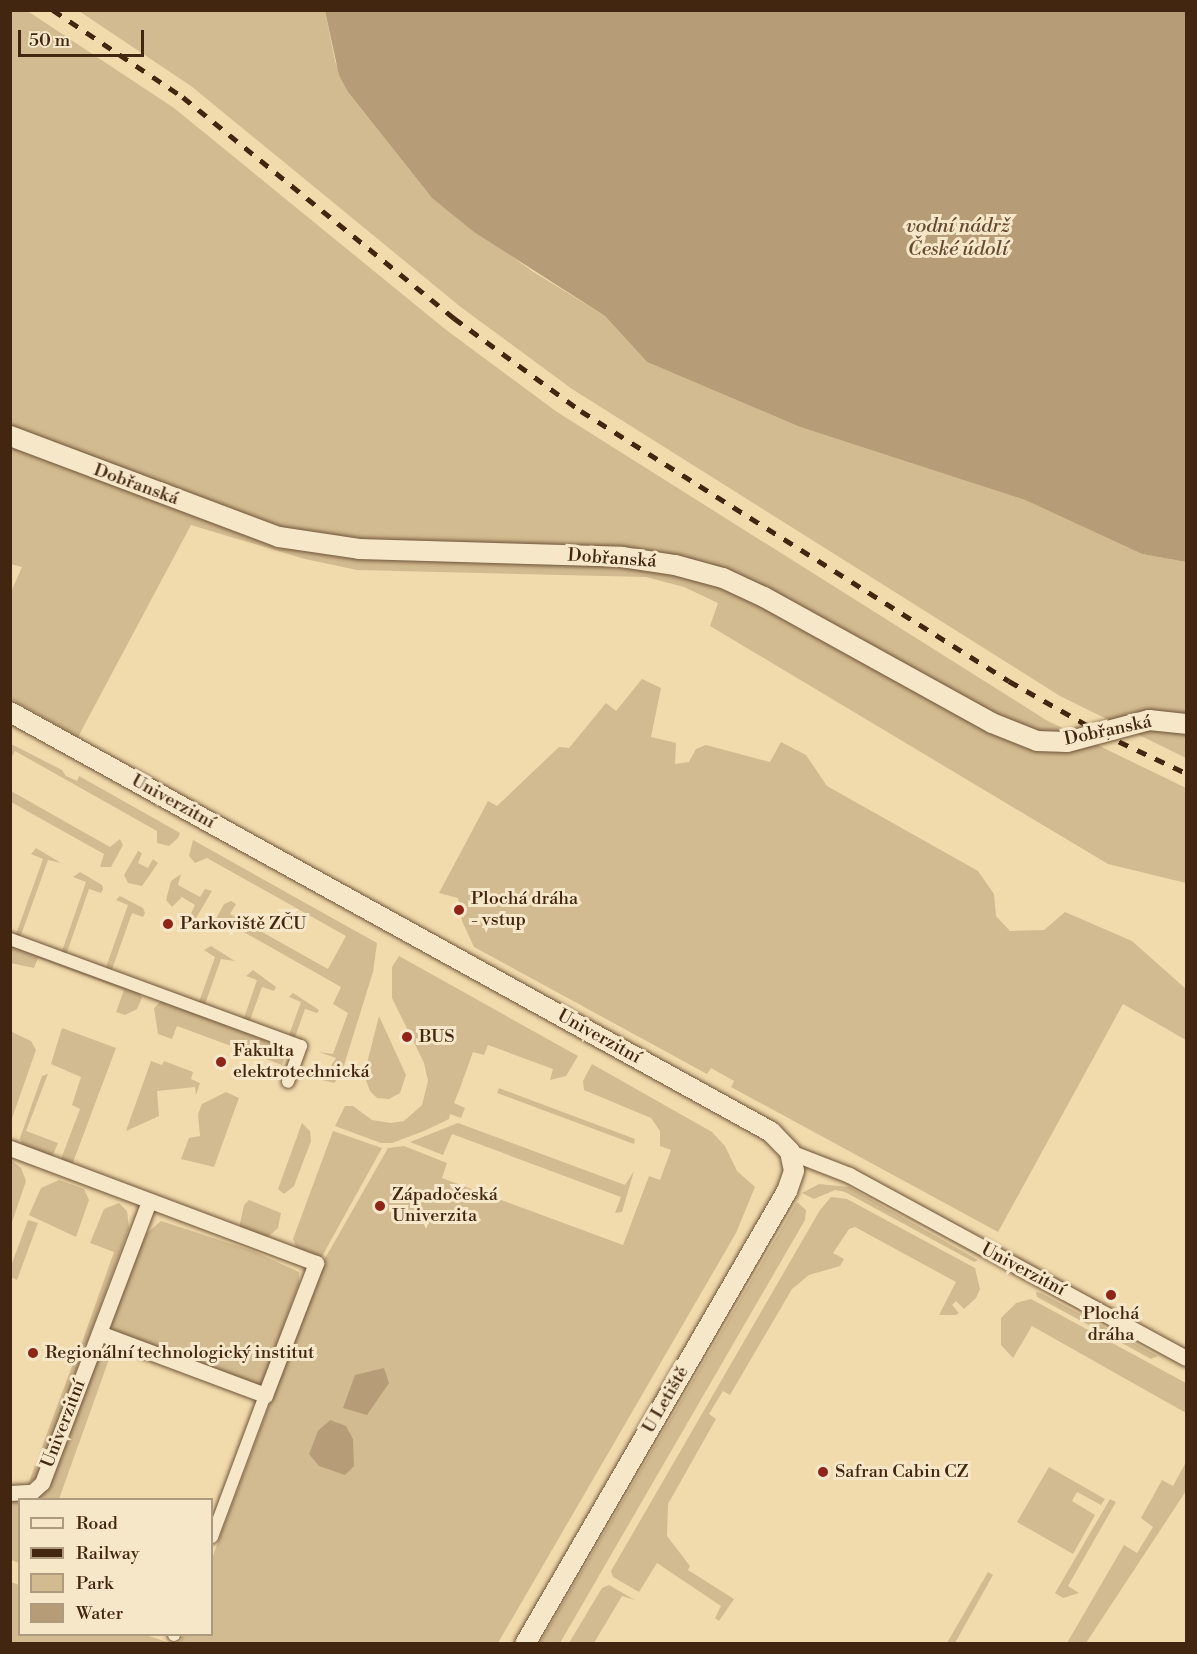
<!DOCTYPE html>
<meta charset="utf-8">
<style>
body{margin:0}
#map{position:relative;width:1197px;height:1654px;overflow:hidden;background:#f1daac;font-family:"Libre Bodoni",serif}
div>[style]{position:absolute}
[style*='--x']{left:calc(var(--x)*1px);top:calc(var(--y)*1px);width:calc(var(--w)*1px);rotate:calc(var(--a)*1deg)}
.green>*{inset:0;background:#d3bb91}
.water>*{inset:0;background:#b69d77}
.roads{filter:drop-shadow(0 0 2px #6e5337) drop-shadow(0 0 2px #6e5337)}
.pedestrian>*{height:12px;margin:-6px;padding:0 6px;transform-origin:6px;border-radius:6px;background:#f6e7c9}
.minor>*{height:15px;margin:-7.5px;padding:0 7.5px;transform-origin:7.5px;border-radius:7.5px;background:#f6e7c9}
.tertiary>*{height:20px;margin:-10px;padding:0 10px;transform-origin:10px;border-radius:10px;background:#f6e7c9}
.rail>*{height:4.5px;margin-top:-2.25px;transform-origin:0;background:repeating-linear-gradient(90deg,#432610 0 10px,transparent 0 20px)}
.dots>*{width:16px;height:16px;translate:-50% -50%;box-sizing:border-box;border:3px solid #f6e7c9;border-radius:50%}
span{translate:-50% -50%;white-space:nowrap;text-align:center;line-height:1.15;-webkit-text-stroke:6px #f6e7c9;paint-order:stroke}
.street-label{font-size:18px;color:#432610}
.poi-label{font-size:18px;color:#432610}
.left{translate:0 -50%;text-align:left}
.water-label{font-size:20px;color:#664a2f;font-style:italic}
.frame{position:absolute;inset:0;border:12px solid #432610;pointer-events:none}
.legend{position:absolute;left:18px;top:1498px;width:195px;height:138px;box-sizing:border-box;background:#f6e7c9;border:2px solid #ae9a7f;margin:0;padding:8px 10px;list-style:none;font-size:18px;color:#432610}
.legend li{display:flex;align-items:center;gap:12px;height:30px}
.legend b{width:30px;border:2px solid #ae9a7f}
.scale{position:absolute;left:18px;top:30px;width:126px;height:27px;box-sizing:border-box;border:3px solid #432610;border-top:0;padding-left:8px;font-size:18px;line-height:21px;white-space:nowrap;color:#432610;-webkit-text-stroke:4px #f6e7c9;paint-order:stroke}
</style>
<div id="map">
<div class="green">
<i style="clip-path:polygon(26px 10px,174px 108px,445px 329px,557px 412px,1046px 720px,1186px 788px,1186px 883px,1108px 864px,710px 626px,718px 603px,684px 587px,646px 577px,357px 570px,305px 559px,191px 525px,78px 737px,11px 699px,11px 592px,22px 567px,10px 564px,10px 11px)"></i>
<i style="clip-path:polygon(79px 11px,325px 11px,335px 61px,348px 92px,432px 198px,532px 271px,605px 316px,647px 362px,800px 427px,1025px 500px,1142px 554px,1186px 562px,1186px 758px,1060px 696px,572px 389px,462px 308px,191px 86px)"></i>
<i style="clip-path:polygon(642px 679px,661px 688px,651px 737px,676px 743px,675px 764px,689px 762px,696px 749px,706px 745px,770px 762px,781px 742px,806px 755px,827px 786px,978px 871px,994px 894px,996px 916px,1010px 931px,1044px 930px,1065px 912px,1132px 941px,1186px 989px,1186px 1040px,1123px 1004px,998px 1232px,731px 1087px,734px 1081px,711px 1068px,707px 1074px,474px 947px,462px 921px,458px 898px,439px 893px,488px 801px,497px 806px,559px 747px,569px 748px,606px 703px,616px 711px)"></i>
<i style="clip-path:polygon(11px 744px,62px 770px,66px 776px,77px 781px,79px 776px,180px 833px,178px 838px,169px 846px,157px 843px,157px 831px,15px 751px,11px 758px)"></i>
<i style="clip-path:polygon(11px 791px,110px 847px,120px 839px,123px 845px,111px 867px,100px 867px,104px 854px,11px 802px)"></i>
<i style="clip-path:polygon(193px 840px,377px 943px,373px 972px,341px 1075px,334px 1083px,322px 1080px,336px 1058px,319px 1052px,333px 1054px,348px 1013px,333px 1004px,341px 987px,226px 922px,219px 931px,211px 928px,224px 904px,231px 901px,236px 904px,230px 914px,328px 969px,346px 936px,207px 858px,195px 863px,189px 856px)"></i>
<i style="clip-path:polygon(36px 848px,61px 863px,48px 860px,20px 938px,15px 937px,43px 859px,31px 854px)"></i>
<i style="clip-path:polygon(138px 851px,142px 853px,138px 863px,148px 868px,153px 859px,158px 863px,142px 886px,128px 883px,124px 875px)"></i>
<i style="clip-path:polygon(80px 872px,102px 885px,103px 889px,101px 893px,89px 889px,66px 955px,61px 954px,86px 882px,73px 877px)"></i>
<i style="clip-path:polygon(181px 874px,178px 885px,200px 897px,205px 889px,212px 891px,195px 920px,190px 916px,195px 905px,182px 897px,172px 907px,166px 900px,171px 881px)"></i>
<i style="clip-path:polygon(120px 896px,143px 908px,145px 913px,143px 917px,132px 913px,111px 972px,105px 970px,128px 905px,116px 900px)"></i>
<i style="clip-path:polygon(10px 943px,139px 991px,142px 998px,137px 1009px,125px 1015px,116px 1012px,124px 990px,38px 958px,34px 968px,11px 963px)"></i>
<i style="clip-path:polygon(211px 946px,235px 961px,221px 959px,204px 1007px,198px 1005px,215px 957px,204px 950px)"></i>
<i style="clip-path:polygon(399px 956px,578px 1056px,566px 1076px,550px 1080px,553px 1069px,488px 1045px,484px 1055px,473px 1052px,460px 1088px,454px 1103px,465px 1108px,461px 1118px,450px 1114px,449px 1119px,424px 1131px,392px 1143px,381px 1143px,335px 1126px,345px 1106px,353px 1106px,372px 1120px,391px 1123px,404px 1121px,422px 1105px,428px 1081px,424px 1063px,392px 998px,392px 967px)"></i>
<i style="clip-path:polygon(253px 970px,276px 987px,274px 991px,262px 987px,249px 1023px,243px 1021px,257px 980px,246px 976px)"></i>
<i style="clip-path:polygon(293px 993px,319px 1010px,317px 1013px,305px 1009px,294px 1040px,288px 1038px,301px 1002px,289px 997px)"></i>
<i style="clip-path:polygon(163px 999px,296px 1049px,293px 1057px,286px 1055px,282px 1065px,177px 1026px,172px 1039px,158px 1034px,154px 1008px)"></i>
<i style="clip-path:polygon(379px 1016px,406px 1075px,400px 1093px,389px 1099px,377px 1098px,370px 1091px,364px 1075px)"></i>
<i style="clip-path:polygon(62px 1028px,116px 1048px,72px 1165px,61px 1159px,80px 1109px,72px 1105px,81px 1077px,51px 1064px)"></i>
<i style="clip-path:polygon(12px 1032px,31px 1041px,36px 1050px,11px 1121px)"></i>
<i style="clip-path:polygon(151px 1061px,162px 1065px,164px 1061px,193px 1072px,191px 1079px,200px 1083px,196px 1095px,195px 1087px,157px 1091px,159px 1116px,126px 1131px)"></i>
<i style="clip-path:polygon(592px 1064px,712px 1132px,725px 1146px,737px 1171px,755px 1187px,736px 1233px,498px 1643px,179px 1644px,183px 1635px,212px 1634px,212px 1558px,323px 1262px,388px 1148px,404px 1146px,447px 1163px,442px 1178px,623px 1245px,649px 1176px,660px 1180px,671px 1150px,660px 1146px,660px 1131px,651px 1118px,584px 1090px,583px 1081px)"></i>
<i style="clip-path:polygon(48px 1074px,26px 1131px,58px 1143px,52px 1157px,23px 1147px,20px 1138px,42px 1076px)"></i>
<i style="clip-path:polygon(499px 1088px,635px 1139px,634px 1144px,497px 1093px)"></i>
<i style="clip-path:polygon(226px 1092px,239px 1098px,214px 1167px,181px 1159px,189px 1138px,200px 1136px,198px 1114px,202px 1104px)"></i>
<i style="clip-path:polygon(302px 1123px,310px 1131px,311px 1141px,294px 1186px,284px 1194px,278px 1189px)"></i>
<i style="clip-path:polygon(458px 1123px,625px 1185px,634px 1171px,622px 1212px,615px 1213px,621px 1197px,452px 1134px,443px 1155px,410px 1142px)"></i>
<i style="clip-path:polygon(333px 1131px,382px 1148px,320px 1260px,297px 1249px,293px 1239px)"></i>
<i style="clip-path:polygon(11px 1160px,21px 1168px,26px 1181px,11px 1225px)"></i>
<i style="clip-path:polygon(59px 1180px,84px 1189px,89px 1200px,76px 1237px,29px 1215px,41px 1188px)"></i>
<i style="clip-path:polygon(819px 1184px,849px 1187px,978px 1260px,974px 1262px,845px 1192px,835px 1190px,814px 1199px,802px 1193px)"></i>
<i style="clip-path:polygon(831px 1197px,847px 1199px,975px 1268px,980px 1289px,976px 1298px,964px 1309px,956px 1301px,952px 1305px,959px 1313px,956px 1315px,939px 1315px,956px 1282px,855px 1227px,849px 1229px,833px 1253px,844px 1259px,840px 1266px,809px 1275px,792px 1289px,730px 1395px,723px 1391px,709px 1414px,716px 1419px,668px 1504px,667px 1536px,690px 1566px,688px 1570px,734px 1599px,719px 1621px,715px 1618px,721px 1606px,657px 1563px,639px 1592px,613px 1577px,611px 1571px,820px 1210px)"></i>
<i style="clip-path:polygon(249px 1200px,281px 1213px,278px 1228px,269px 1236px,262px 1238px,239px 1228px,244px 1205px)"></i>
<i style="clip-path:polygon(797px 1202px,806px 1210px,805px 1220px,560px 1643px,540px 1643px)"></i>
<i style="clip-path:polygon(119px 1203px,127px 1211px,129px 1228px,86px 1344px,80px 1348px,114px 1252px,90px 1243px,104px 1209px)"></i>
<i style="clip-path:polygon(28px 1220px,38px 1223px,17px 1280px,11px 1277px,11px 1266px)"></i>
<i style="clip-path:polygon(161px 1221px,253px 1251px,299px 1272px,299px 1283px,260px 1390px,113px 1331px,112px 1323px,146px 1234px)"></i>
<i style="clip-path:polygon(1036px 1292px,1041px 1293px,1158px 1356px,1151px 1359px,1037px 1297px)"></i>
<i style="clip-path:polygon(1031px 1299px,1186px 1383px,1186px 1413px,1032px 1326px,1013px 1358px,1001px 1345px,1001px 1318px,1016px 1303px)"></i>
<i style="clip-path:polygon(102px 1347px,112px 1351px,59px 1499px,34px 1499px,50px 1486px)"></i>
<i style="clip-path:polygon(75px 1358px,79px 1363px,37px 1478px,29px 1482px)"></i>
<i style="clip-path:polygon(1186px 1462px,1186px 1491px,1086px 1643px,1067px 1643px,1124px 1545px,1137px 1553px,1153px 1527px,1141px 1518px,1162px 1480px,1173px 1486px)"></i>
<i style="clip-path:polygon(1049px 1467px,1105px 1499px,1101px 1505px,1077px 1492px,1072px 1501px,1095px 1515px,1073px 1554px,1017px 1522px)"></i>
<i style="clip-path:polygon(1110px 1499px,1116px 1502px,1068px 1586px,1079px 1593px,1063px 1598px,1055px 1593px)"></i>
<i style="clip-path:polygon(10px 1500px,19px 1501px,19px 1563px,11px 1560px)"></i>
<i style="clip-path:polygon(988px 1572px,993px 1575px,955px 1643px,947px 1643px)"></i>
<i style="clip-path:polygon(11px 1582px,19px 1585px,20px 1634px,146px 1635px,170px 1643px,11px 1643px)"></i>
<i style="clip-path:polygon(609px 1585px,635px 1600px,622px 1596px,594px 1643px,569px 1643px,602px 1588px)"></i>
</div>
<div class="water">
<i style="clip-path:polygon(325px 11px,1186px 11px,1186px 562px,1142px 554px,1025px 500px,800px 427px,647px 362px,605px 316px,474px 232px,432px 198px,348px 92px,339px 75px)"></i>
<i style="clip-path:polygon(384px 1368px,389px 1383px,367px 1415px,343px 1408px,355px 1375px)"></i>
<i style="clip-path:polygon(330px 1420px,346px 1426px,353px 1439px,354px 1466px,345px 1475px,319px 1466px,309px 1454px,318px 1431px)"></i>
</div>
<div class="roads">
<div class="pedestrian">
<i style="--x:10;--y:939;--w:310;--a:20.2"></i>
<i style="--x:301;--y:1046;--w:38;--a:110"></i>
<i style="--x:212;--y:1537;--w:152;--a:-69.5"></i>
<i style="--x:174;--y:1635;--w:1;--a:-90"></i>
</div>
<div class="minor">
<i style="--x:10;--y:1148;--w:327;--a:20.6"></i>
<i style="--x:316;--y:1263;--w:142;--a:111.1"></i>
<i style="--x:265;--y:1395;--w:177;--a:-159.5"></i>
<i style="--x:790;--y:1152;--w:63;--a:21.3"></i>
<i style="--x:849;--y:1175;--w:383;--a:28.5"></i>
<i style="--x:10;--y:1493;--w:22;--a:-3"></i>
<i style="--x:32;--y:1492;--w:13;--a:-42"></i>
<i style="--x:42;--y:1483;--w:302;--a:-69.2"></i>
</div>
<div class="tertiary">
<i style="--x:10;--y:436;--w:287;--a:20.6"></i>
<i style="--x:279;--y:537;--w:81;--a:8.5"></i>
<i style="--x:359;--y:549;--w:263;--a:1.7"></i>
<i style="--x:622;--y:557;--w:54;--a:8.6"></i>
<i style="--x:675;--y:565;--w:50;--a:15.2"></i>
<i style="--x:723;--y:578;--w:45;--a:24.9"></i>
<i style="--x:764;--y:597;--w:260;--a:28.9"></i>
<i style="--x:992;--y:723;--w:48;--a:21.8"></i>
<i style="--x:1037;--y:741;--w:30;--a:2"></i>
<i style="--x:1067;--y:742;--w:85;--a:-15"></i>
<i style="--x:1149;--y:720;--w:37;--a:6"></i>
<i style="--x:10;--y:712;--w:869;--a:28.89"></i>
<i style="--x:771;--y:1132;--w:28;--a:46"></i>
<i style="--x:790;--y:1152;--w:19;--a:78"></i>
<i style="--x:794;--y:1171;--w:21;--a:109"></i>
<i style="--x:787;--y:1191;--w:523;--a:120.04"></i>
</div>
</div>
<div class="rail">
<i style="--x:53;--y:10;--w:156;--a:33.8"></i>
<i style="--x:183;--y:97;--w:350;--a:39.2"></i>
<i style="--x:454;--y:318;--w:157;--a:36.2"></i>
<i style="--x:581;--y:411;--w:506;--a:32.25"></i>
<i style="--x:1009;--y:681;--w:106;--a:29.5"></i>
<i style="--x:1101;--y:733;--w:94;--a:25.2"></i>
</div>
<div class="dots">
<i style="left:459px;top:910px;background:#8f2418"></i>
<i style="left:168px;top:924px;background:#8f2418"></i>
<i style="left:407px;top:1037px;background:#8f2418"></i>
<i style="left:221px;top:1062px;background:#8f2418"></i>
<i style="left:380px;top:1206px;background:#8f2418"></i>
<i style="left:1111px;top:1295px;background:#8f2418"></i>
<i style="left:33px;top:1353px;background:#8f2418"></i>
<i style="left:823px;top:1472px;background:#8f2418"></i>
</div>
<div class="street-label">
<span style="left:136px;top:485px;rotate:20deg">Dobřanská</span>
<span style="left:612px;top:559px;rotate:4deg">Dobřanská</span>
<span style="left:1108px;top:731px;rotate:-12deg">Dobřanská</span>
<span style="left:173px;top:802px;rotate:29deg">Univerzitní</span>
<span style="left:599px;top:1037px;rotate:29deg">Univerzitní</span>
<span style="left:1023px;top:1270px;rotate:28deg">Univerzitní</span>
<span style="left:666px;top:1400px;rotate:-60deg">U Letiště</span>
<span style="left:64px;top:1424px;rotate:-69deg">Univerzitní</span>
</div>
<div class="poi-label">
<span class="left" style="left:471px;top:910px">Plochá dráha<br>- vstup</span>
<span class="left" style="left:180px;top:924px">Parkoviště ZČU</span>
<span class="left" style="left:419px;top:1037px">BUS</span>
<span class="left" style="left:233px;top:1062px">Fakulta<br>elektrotechnická</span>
<span class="left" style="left:392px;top:1206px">Západočeská<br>Univerzita</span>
<span style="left:1111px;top:1325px">Plochá<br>dráha</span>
<span class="left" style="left:45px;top:1353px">Regionální technologický institut</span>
<span class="left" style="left:835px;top:1472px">Safran Cabin CZ</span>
</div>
<div class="water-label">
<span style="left:958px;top:238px">vodní nádrž<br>České údolí</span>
</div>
<div class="frame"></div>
<ul class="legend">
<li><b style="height:8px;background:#f6e7c9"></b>Road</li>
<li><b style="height:8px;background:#432610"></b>Railway</li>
<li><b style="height:16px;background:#d3bb91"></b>Park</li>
<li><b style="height:16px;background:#b69d77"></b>Water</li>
</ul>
<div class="scale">50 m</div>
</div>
